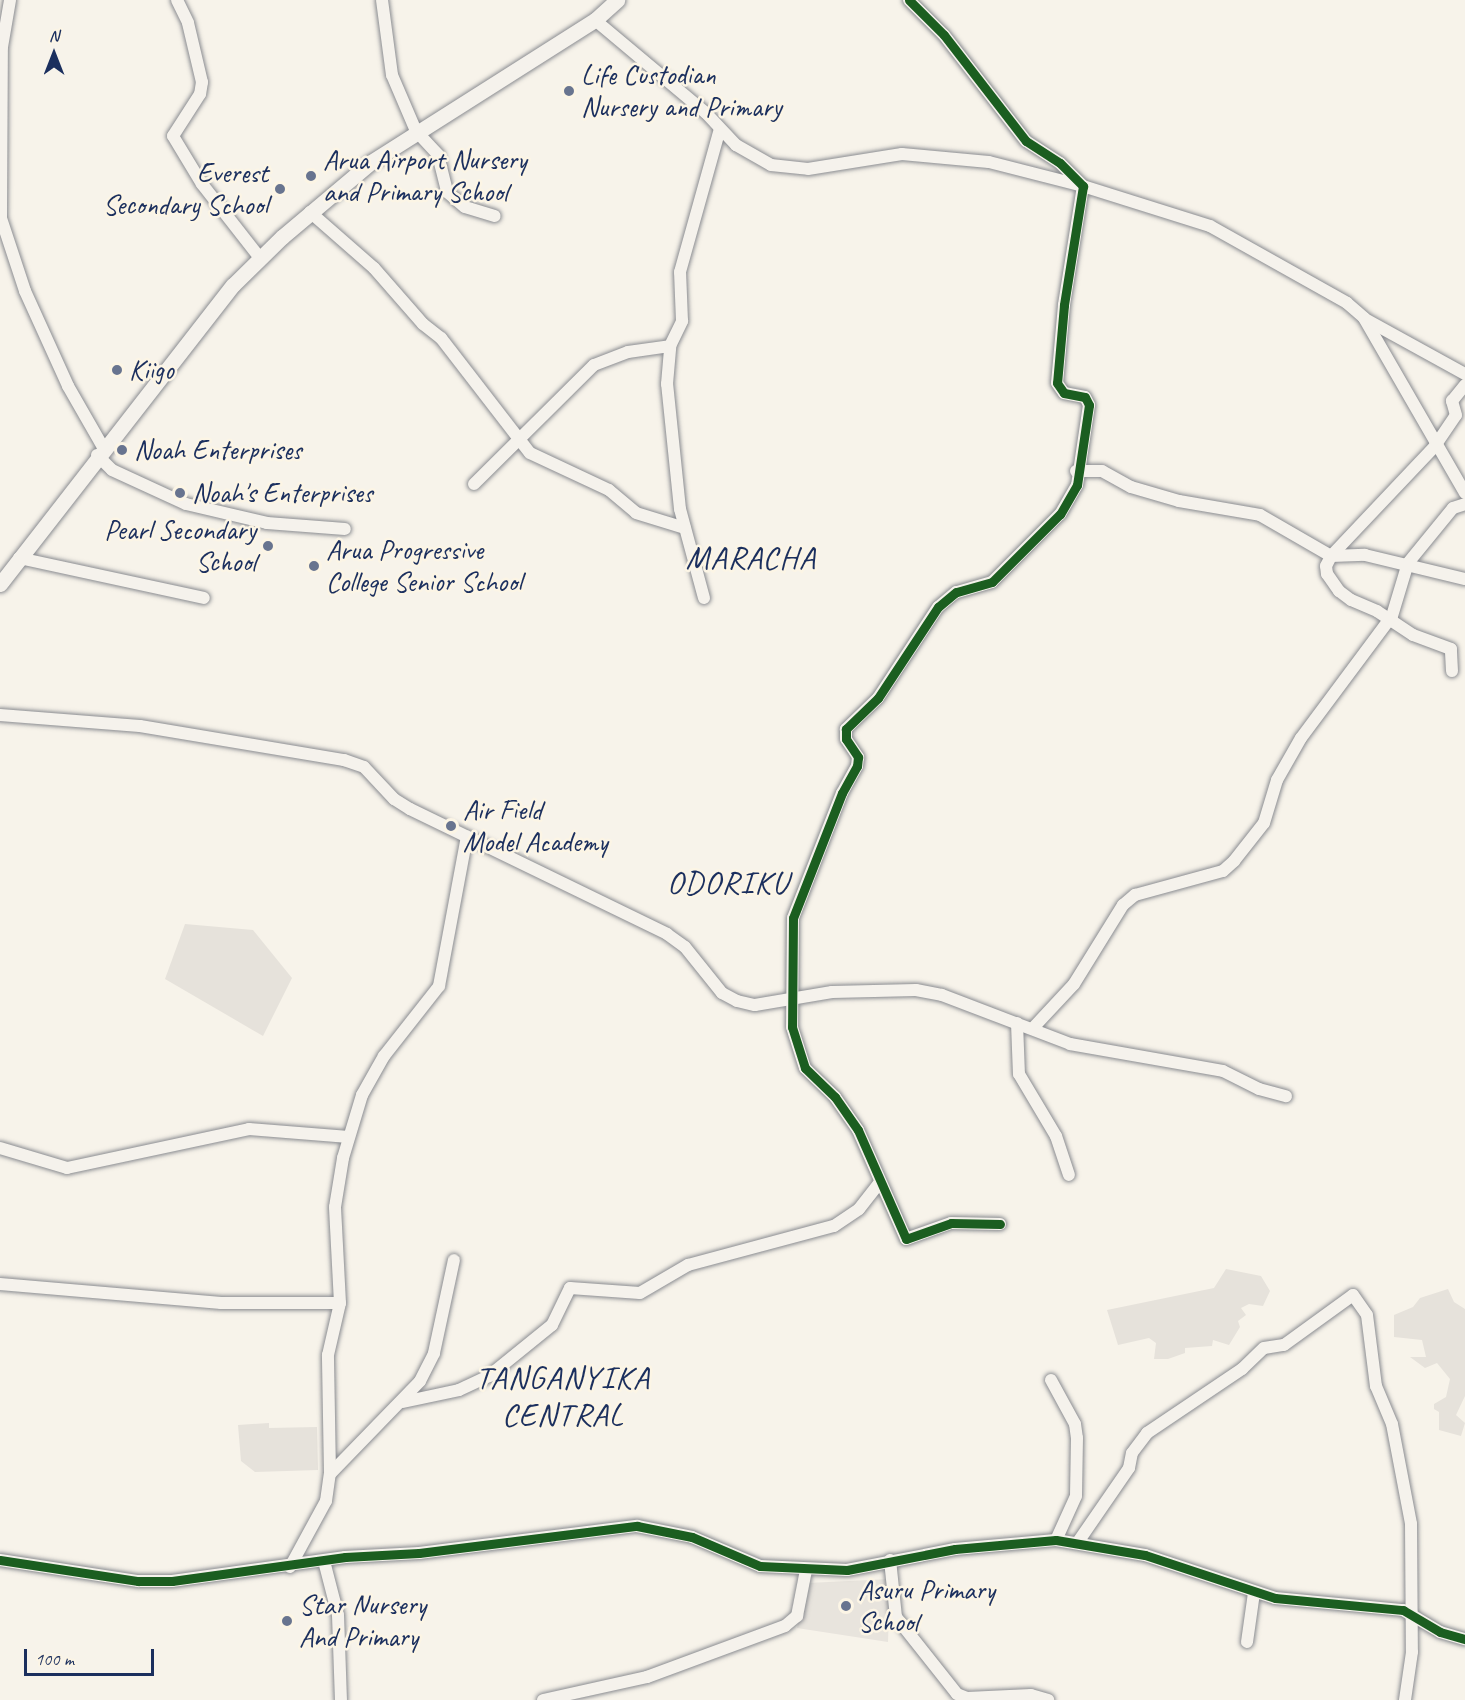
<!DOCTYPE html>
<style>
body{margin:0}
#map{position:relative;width:1465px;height:1700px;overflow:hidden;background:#f7f3ea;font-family:Caveat,sans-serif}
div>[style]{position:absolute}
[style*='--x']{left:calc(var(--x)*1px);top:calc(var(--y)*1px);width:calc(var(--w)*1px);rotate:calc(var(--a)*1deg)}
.built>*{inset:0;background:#e8e4dd}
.green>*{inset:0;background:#e6e2db}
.roads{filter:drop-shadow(0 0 2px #8a8c91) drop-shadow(0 0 2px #8a8c91)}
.minor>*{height:12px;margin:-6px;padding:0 6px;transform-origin:6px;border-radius:6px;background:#f5f2ec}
.major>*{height:15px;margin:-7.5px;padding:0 7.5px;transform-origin:7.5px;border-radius:7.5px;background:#f5f2ec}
.cycleway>*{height:9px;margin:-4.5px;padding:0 4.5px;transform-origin:4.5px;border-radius:4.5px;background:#1b5e20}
.dots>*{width:16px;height:16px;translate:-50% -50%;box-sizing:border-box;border:3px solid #fcf5e5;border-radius:50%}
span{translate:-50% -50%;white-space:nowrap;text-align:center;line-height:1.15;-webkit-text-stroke:5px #fcf5e5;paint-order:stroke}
.poi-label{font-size:28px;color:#1b2f5e}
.left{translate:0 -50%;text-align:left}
.right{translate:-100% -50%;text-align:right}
.quarter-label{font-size:32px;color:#1b2f5e;letter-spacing:1.5px}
.north{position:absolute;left:24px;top:24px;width:60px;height:60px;-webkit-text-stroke:4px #fcf5e5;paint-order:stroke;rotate:0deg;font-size:16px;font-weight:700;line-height:24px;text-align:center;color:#1b2f5e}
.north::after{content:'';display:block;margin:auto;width:21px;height:27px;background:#1b2f5e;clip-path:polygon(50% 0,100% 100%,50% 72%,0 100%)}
.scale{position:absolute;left:24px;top:1649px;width:130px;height:27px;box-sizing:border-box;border:3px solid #1b2f5e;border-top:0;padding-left:8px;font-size:18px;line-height:21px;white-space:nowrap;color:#1b2f5e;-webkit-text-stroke:4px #fcf5e5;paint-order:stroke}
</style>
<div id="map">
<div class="built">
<i style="clip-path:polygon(890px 1579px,888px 1642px,797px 1628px,807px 1583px)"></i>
</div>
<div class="green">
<i style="clip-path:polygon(185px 924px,253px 930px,292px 978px,263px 1036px,165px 979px)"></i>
<i style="clip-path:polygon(1226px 1269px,1261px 1276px,1270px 1291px,1263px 1306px,1249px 1304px,1241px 1308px,1246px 1315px,1238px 1321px,1240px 1327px,1229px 1345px,1213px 1340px,1212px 1346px,1185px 1348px,1185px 1353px,1168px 1359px,1154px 1359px,1156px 1343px,1149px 1338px,1118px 1345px,1107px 1310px,1214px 1288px)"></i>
<i style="clip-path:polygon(1448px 1289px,1454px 1302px,1465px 1309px,1465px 1396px,1456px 1415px,1465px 1423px,1461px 1436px,1439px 1430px,1439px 1412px,1434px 1409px,1434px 1404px,1446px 1397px,1450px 1379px,1437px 1363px,1425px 1368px,1410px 1357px,1426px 1357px,1422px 1340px,1394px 1337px,1394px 1315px,1413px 1307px,1420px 1298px)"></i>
<i style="clip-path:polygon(269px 1423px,269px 1428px,317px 1427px,318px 1470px,255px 1472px,241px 1461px,238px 1425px)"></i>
</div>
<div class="roads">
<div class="minor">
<i style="--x:177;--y:0;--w:25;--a:64"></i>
<i style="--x:188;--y:23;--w:61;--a:76.7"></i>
<i style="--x:202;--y:82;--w:12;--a:99"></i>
<i style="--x:200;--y:94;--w:50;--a:122.7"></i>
<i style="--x:173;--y:136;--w:56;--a:58.9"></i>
<i style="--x:202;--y:184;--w:94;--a:51.9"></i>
<i style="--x:382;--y:0;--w:76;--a:82.4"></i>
<i style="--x:392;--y:75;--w:61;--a:66.8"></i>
<i style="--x:416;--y:131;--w:33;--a:47"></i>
<i style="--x:438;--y:155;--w:38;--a:76"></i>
<i style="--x:447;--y:192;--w:23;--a:40"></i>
<i style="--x:465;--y:207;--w:31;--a:17"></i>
<i style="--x:909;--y:0;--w:49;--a:45"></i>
<i style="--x:944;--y:35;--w:134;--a:52.3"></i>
<i style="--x:1026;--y:141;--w:40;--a:32.9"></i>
<i style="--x:1060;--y:163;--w:33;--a:45"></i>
<i style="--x:1083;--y:186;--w:121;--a:99.1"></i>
<i style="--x:1064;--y:305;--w:78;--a:95.1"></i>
<i style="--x:1057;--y:383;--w:12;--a:55"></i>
<i style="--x:1064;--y:393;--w:21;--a:11"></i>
<i style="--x:1085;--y:397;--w:9;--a:63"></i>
<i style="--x:1089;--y:405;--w:81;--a:98.5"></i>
<i style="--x:1077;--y:485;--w:34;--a:120"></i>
<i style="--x:1060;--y:514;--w:96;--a:135"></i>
<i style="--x:992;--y:582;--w:37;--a:164"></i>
<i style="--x:956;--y:592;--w:23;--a:140"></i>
<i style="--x:938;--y:607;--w:109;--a:123.4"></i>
<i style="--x:878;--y:698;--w:45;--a:135.9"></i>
<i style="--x:846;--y:729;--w:10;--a:90"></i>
<i style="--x:846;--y:739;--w:22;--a:56"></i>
<i style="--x:858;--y:757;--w:9;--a:96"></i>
<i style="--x:857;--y:766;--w:31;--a:119"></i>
<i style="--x:842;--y:793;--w:134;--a:111.4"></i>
<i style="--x:793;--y:918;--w:109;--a:90.5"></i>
<i style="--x:792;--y:1027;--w:43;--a:72.4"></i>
<i style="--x:805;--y:1068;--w:42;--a:44"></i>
<i style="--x:835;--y:1097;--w:40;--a:55.1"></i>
<i style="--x:858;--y:1130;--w:119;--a:66.2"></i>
<i style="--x:906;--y:1239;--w:48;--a:-19.6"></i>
<i style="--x:951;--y:1223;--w:49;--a:1.2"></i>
<i style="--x:595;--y:20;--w:145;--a:40"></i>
<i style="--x:706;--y:113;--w:44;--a:46.8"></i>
<i style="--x:736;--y:145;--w:40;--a:29.7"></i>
<i style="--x:771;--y:165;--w:37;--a:6"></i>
<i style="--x:808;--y:169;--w:95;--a:-9.1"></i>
<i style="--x:902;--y:154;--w:87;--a:5.3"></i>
<i style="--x:989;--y:162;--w:97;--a:14.3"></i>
<i style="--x:1083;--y:186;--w:133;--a:17.5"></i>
<i style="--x:1210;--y:226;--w:157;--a:29.3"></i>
<i style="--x:1347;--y:303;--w:23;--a:41"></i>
<i style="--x:1364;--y:318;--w:202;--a:60"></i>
<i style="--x:310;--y:212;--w:85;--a:41.2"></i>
<i style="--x:374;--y:268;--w:74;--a:48.8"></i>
<i style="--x:423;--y:324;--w:23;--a:38"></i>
<i style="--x:441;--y:338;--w:145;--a:52.3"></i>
<i style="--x:530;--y:453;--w:87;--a:25.1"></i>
<i style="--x:609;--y:490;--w:35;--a:40"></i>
<i style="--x:636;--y:513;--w:51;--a:17"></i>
<i style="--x:0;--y:215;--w:80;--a:71.8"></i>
<i style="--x:25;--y:291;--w:104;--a:65.6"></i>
<i style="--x:68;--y:386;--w:70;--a:60.2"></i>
<i style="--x:1;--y:218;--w:171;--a:-89.7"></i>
<i style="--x:2;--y:47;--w:48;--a:-80.3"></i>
<i style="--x:1365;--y:319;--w:114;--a:28.8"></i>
<i style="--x:97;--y:455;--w:21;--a:45"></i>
<i style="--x:112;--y:470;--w:81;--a:24.7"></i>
<i style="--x:186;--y:504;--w:83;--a:13.2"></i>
<i style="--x:267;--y:523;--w:78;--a:4.4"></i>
<i style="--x:1076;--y:471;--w:26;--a:0"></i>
<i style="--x:1102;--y:471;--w:33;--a:29"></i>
<i style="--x:1131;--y:487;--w:50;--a:16.3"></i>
<i style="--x:1179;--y:501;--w:82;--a:9.8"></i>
<i style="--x:1260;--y:515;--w:82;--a:30"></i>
<i style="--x:1331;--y:556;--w:151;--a:-46.6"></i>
<i style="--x:1435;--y:446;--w:37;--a:-56"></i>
<i style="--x:1456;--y:415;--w:15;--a:-106"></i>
<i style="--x:1452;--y:401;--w:21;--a:-51"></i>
<i style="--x:474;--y:484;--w:169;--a:-44.8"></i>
<i style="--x:594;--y:365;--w:36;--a:-21"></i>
<i style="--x:628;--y:352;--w:42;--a:-8.1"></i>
<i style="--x:19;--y:558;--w:189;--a:12.2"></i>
<i style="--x:704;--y:598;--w:92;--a:-105.1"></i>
<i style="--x:680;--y:509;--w:126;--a:-95.9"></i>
<i style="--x:667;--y:384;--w:38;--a:-85"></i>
<i style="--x:670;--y:346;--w:28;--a:-64"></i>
<i style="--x:682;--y:321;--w:49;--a:-92.3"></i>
<i style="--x:680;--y:272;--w:148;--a:-74.4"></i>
<i style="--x:1452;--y:671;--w:22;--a:-93"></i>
<i style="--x:1451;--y:649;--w:40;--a:-159.8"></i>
<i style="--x:1413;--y:635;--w:43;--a:-146.3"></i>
<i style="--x:1377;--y:611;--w:28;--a:-157"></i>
<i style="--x:1351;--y:600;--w:15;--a:-143"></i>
<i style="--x:1339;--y:591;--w:21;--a:-125"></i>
<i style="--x:1327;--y:574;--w:8;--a:-97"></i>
<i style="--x:1326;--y:566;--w:11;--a:-63"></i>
<i style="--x:1331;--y:556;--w:34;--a:-2"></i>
<i style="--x:1365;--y:555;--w:103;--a:13.5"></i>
<i style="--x:0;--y:715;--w:140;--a:4.5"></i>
<i style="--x:140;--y:726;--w:207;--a:9.5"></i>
<i style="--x:344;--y:760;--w:21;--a:19"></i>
<i style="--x:364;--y:767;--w:44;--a:46.8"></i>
<i style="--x:394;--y:799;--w:19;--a:32"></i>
<i style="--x:410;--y:809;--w:286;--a:25.9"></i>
<i style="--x:667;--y:934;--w:22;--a:36"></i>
<i style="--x:685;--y:947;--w:59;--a:51.2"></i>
<i style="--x:722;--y:993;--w:17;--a:28"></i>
<i style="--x:737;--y:1001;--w:18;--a:13"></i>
<i style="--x:755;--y:1005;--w:78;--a:-9.6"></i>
<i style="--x:832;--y:992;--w:84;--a:-1.4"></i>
<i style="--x:916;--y:990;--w:26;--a:11"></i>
<i style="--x:942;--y:995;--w:137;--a:20.9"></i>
<i style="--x:1070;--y:1044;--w:155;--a:10"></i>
<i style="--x:1223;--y:1071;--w:40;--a:26.6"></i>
<i style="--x:1259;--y:1089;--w:28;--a:15"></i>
<i style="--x:1017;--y:1023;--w:51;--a:87.8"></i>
<i style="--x:1019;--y:1074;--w:72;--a:59.2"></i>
<i style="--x:1056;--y:1136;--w:41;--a:71.6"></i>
<i style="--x:1033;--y:1028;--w:60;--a:-47"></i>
<i style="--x:1074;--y:984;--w:93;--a:-58.2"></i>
<i style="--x:1123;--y:905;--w:16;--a:-40"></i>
<i style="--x:1135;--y:895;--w:91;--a:-15.3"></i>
<i style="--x:1223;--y:871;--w:15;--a:-42"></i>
<i style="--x:1234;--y:861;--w:48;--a:-51.7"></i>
<i style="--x:1264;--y:823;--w:45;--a:-73.2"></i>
<i style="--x:1277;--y:780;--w:48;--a:-60.3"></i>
<i style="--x:1301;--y:738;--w:152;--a:-53.3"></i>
<i style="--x:1392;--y:616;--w:55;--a:-73.2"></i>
<i style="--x:1408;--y:563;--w:71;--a:-50.7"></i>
<i style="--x:1453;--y:508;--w:13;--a:-18"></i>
<i style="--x:0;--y:1148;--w:70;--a:16.6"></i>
<i style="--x:67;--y:1168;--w:186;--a:-12.1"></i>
<i style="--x:249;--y:1129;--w:100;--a:4.6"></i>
<i style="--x:0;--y:1284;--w:222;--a:4.9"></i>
<i style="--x:221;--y:1303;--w:119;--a:0"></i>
<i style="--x:340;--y:1303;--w:96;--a:-93"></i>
<i style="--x:335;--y:1207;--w:50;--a:-80.7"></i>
<i style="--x:343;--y:1158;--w:66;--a:-73.2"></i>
<i style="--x:362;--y:1095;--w:45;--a:-60.6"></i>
<i style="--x:384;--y:1056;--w:89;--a:-51.8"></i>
<i style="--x:439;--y:986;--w:152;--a:-79.4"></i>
<i style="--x:1051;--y:1380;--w:50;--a:61.4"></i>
<i style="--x:1075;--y:1424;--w:14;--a:82"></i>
<i style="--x:1077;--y:1438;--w:58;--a:91"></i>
<i style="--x:1076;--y:1496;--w:48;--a:114.4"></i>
<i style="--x:403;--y:1402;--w:57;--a:-12.1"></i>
<i style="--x:459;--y:1390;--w:33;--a:-25"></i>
<i style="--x:489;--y:1376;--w:81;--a:-39"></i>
<i style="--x:552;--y:1325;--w:41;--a:-64.1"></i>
<i style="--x:570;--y:1288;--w:70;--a:4.1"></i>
<i style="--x:640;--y:1293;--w:56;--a:-30.3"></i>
<i style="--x:688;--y:1265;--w:151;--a:-15"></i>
<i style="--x:834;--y:1226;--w:30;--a:-34"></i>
<i style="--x:859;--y:1209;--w:34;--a:-52"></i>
<i style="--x:330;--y:1474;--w:129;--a:-45.9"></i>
<i style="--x:420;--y:1381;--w:31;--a:-63"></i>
<i style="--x:434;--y:1353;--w:95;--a:-77.9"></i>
<i style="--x:1078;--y:1542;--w:90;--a:-55.4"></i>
<i style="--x:1129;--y:1468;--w:15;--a:-79"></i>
<i style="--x:1132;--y:1453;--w:25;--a:-53"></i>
<i style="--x:1147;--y:1433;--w:115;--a:-34"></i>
<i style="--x:1242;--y:1369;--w:30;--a:-44"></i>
<i style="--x:1264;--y:1348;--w:20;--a:-9"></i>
<i style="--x:1284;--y:1345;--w:85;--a:-35.9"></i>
<i style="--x:1353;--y:1295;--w:24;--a:55"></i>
<i style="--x:1367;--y:1315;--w:72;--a:82.8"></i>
<i style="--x:1376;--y:1386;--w:41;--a:67.2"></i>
<i style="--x:1392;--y:1424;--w:102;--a:79.2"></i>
<i style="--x:1411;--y:1524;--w:128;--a:89.6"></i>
<i style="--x:1412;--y:1652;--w:49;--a:98.3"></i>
<i style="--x:0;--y:1560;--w:140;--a:8.7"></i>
<i style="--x:138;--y:1581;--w:34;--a:0"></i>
<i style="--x:172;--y:1581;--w:175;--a:-7.9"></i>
<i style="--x:345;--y:1557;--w:74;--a:-3.1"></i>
<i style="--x:419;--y:1553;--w:220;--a:-7.1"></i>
<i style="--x:637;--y:1526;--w:56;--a:11.3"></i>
<i style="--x:692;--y:1537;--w:74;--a:23.1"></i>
<i style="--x:760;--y:1566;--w:87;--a:2.6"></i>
<i style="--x:847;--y:1570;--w:110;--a:-11"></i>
<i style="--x:955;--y:1549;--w:101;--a:-5.1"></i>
<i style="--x:1056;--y:1540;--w:90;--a:9.6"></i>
<i style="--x:1145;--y:1555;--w:137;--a:18.3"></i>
<i style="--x:1275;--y:1598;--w:129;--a:5.4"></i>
<i style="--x:1403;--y:1610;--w:43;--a:30.7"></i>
<i style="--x:1440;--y:1632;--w:26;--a:16"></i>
<i style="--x:890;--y:1560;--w:57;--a:84"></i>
<i style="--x:896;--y:1617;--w:98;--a:51.6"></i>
<i style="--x:957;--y:1694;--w:11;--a:22"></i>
<i style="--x:967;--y:1698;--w:64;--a:-2.7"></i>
<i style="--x:1031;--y:1695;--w:18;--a:16"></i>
<i style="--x:324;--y:1561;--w:56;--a:75.5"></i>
<i style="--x:338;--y:1615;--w:85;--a:88"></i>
<i style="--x:290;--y:1567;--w:75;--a:-61.4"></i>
<i style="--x:326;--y:1501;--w:27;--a:-82"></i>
<i style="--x:330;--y:1474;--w:119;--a:-91"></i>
<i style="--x:328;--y:1355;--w:53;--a:-77"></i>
<i style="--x:1247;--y:1642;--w:49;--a:-81.9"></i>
<i style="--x:543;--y:1700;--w:107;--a:-12.5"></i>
<i style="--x:647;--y:1677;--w:147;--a:-20.3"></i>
<i style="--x:785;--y:1626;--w:16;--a:-40"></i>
<i style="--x:797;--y:1616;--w:47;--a:-78.9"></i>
</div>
<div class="major">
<i style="--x:0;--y:584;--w:379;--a:-52.1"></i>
<i style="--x:233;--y:285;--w:69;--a:-44.4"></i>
<i style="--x:282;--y:237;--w:116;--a:-40.1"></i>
<i style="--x:371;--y:162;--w:265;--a:-32.4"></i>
<i style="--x:595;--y:20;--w:30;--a:-42"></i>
</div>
</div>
<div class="cycleway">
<i style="--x:909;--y:0;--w:49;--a:45"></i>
<i style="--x:944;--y:35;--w:134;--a:52.3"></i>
<i style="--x:1026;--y:141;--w:40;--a:32.9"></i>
<i style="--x:1060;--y:163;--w:33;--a:45"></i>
<i style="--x:1083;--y:186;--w:121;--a:99.1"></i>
<i style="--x:1064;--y:305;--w:78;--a:95.1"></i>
<i style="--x:1057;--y:383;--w:12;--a:55"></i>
<i style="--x:1064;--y:393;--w:21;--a:11"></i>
<i style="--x:1085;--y:397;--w:9;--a:63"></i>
<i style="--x:1089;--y:405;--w:81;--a:98.5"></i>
<i style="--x:1077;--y:485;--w:34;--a:120"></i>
<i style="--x:1060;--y:514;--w:96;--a:135"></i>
<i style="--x:992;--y:582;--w:37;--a:164"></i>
<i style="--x:956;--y:592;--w:23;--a:140"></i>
<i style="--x:938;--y:607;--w:109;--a:123.4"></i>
<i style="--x:878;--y:698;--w:45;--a:135.9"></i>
<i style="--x:846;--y:729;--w:10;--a:90"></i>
<i style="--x:846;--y:739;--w:22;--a:56"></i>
<i style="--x:858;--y:757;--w:9;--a:96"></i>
<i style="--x:857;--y:766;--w:31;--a:119"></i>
<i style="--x:842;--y:793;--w:134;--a:111.4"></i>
<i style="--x:793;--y:918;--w:109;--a:90.5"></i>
<i style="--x:792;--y:1027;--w:43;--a:72.4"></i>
<i style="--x:805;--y:1068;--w:42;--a:44"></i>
<i style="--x:835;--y:1097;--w:40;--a:55.1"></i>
<i style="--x:858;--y:1130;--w:119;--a:66.2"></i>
<i style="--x:906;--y:1239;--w:48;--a:-19.6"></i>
<i style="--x:951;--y:1223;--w:49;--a:1.2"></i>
<i style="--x:0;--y:1560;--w:140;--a:8.7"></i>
<i style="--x:138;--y:1581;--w:34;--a:0"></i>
<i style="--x:172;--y:1581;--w:175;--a:-7.9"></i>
<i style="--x:345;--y:1557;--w:74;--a:-3.1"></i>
<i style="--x:419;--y:1553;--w:220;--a:-7.1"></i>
<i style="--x:637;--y:1526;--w:56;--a:11.3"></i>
<i style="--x:692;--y:1537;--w:74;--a:23.1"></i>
<i style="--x:760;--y:1566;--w:87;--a:2.6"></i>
<i style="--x:847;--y:1570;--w:110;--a:-11"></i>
<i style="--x:955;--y:1549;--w:101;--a:-5.1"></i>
<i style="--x:1056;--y:1540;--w:90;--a:9.6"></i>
<i style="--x:1145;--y:1555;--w:137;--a:18.3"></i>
<i style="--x:1275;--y:1598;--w:129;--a:5.4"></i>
<i style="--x:1403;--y:1610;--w:43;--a:30.7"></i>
<i style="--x:1440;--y:1632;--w:26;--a:16"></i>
</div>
<div class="dots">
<i style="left:569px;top:91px;background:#68748f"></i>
<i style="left:311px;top:176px;background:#68748f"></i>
<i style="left:280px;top:189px;background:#68748f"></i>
<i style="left:117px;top:370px;background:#68748f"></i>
<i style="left:122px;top:450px;background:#68748f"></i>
<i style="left:180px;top:493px;background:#68748f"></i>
<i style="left:268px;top:546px;background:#68748f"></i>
<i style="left:314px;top:566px;background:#68748f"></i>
<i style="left:451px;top:826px;background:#68748f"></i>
<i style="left:846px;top:1606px;background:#68748f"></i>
<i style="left:287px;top:1621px;background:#68748f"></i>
</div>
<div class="poi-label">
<span class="left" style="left:581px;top:91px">Life Custodian<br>Nursery and Primary</span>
<span class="left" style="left:323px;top:176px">Arua Airport Nursery<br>and Primary School</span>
<span class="right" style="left:268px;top:189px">Everest<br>Secondary School</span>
<span class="left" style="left:129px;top:370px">Kiigo</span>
<span class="left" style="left:134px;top:450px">Noah Enterprises</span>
<span class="left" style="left:192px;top:493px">Noah's Enterprises</span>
<span class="right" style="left:256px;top:546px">Pearl Secondary<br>School</span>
<span class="left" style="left:326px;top:566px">Arua Progressive<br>College Senior School</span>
<span class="left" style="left:463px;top:826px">Air Field<br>Model Academy</span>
<span class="left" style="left:858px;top:1606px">Asuru Primary<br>School</span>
<span class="left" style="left:299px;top:1621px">Star Nursery<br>And Primary</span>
</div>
<div class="quarter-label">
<span style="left:751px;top:558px">MARACHA</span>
<span style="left:728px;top:883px">ODORIKU</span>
<span style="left:563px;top:1397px">TANGANYIKA<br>CENTRAL</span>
</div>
<div class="north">N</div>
<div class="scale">100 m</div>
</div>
